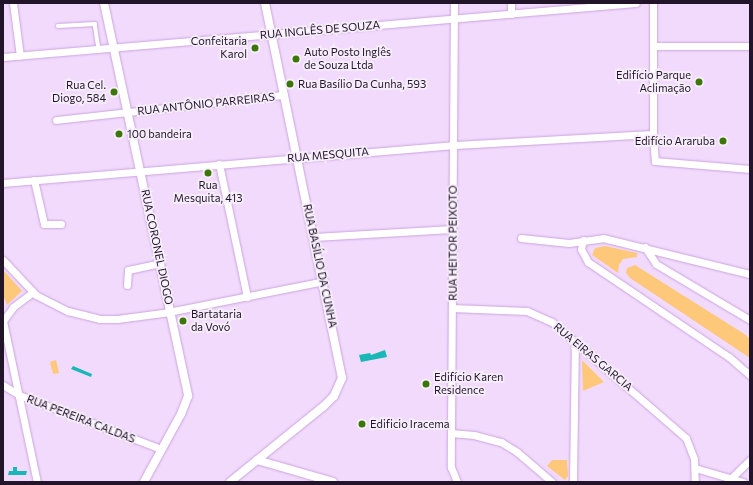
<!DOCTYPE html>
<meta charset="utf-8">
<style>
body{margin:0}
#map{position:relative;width:753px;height:485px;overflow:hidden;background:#f2dafd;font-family:Commissioner,sans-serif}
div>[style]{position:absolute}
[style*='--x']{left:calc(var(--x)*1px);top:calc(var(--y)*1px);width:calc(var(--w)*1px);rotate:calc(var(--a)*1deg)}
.green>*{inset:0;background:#fec87b}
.water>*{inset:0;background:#18b7b8}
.roads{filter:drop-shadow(0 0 1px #cba4dc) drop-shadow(0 0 1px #cba4dc)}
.service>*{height:3.5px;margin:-1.75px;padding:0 1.75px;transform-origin:1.75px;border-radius:1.75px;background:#fff}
.minor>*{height:7px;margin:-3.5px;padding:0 3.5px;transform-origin:3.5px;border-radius:3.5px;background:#fff}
.tertiary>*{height:8px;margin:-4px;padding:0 4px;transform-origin:4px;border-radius:4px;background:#fff}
.dots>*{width:11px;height:11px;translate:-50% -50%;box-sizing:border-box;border:2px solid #f6eefa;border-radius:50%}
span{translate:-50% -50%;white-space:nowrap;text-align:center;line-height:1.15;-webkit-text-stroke:3.5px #f6eefa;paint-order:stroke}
.street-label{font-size:11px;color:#221429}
.poi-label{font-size:11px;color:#221429}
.right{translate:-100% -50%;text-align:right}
.left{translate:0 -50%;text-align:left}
.frame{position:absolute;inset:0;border:4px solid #221429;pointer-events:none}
</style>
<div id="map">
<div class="green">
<i style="clip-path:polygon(605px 246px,637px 253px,637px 257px,623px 259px,619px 265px,618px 273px,592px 255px,595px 248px)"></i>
<i style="clip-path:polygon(635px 265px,746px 335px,750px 339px,750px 358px,630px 278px,626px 273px,627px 268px)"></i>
<i style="clip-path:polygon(3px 270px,22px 291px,7px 305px,3px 295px)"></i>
<i style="clip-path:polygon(56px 360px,59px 373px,53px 374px,50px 362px)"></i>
<i style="clip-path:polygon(582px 360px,604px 382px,583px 391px)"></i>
<i style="clip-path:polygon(552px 460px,567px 460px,568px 476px,565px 480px,547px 466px)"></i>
</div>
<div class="water">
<i style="clip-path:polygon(385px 350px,387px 357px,361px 362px,359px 355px,370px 353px,371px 355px)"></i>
<i style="clip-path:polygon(73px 366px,92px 374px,91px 377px,71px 369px)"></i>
<i style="clip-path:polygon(13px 467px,17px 467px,17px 471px,27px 471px,26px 475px,8px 475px,9px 471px,13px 471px)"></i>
</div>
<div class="roads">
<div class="service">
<i style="--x:58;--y:26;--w:37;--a:-3"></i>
<i style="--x:95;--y:24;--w:24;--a:81"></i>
</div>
<div class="minor">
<i style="--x:13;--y:3;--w:53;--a:82.5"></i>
<i style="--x:454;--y:3;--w:464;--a:90.4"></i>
<i style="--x:451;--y:467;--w:16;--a:68"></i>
<i style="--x:653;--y:3;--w:131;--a:90"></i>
<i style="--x:653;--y:134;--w:27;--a:86"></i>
<i style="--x:655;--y:161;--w:95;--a:4.8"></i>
<i style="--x:511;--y:14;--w:11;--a:-90"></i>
<i style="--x:654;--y:46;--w:96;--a:0"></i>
<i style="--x:3;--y:57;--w:635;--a:-4.88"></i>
<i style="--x:56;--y:120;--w:229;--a:-6.3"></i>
<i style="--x:219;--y:164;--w:136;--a:78.1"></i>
<i style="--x:34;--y:180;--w:45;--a:77.2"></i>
<i style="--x:44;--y:224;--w:17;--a:0"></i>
<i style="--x:3;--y:183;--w:453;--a:-4.8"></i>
<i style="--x:454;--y:145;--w:199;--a:-3.2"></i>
<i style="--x:314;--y:237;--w:138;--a:-3.3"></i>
<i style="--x:521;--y:238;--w:48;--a:5.9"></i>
<i style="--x:569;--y:243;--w:34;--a:-8"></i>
<i style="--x:603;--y:238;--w:151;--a:13.8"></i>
<i style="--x:583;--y:240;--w:9;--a:103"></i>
<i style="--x:581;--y:249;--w:15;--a:62"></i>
<i style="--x:588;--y:262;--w:170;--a:34"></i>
<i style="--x:729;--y:357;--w:28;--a:41"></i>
<i style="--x:645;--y:247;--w:20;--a:57"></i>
<i style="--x:656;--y:264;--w:109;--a:30.8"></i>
<i style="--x:3;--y:260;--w:48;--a:46.7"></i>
<i style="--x:36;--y:295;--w:36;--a:27"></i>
<i style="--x:68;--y:311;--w:33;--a:14"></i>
<i style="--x:100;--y:319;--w:17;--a:0"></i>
<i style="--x:117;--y:319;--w:46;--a:-7.4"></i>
<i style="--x:163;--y:313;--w:164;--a:-11.2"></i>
<i style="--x:127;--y:285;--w:15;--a:-86"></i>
<i style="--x:128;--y:270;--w:33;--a:-12"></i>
<i style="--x:452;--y:308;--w:75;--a:2.3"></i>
<i style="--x:527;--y:311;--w:27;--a:24"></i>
<i style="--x:552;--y:322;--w:177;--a:40.9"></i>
<i style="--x:686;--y:438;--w:22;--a:69"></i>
<i style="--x:694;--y:459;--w:23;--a:88"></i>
<i style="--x:3;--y:321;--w:165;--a:78.1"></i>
<i style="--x:3;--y:321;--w:17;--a:-54"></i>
<i style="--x:13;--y:307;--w:25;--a:-37"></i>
<i style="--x:3;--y:385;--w:19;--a:32"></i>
<i style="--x:19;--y:395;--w:152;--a:20.8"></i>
<i style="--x:451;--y:433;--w:23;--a:5"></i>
<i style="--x:474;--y:435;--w:28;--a:15"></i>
<i style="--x:501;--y:442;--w:19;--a:32"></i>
<i style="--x:517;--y:452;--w:46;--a:40.6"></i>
<i style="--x:695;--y:468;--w:50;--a:16.3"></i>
<i style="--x:573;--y:482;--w:141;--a:-89.2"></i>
<i style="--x:727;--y:482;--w:32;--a:-44"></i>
</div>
<div class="tertiary">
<i style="--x:104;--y:3;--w:402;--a:77.9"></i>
<i style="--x:188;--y:396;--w:19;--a:111"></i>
<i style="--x:181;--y:414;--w:77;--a:118.6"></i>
<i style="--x:257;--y:460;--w:79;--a:16.1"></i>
<i style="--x:230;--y:482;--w:121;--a:-39"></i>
<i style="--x:324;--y:406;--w:14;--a:-45"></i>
<i style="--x:334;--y:396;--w:20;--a:-66"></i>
<i style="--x:342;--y:378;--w:383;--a:-101.6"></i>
</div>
</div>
<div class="dots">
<i style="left:255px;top:48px;background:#3c7608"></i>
<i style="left:296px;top:59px;background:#3c7608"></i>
<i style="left:699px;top:82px;background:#3c7608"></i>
<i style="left:290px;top:84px;background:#3c7608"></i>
<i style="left:114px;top:92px;background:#3c7608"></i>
<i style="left:119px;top:134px;background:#3c7608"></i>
<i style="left:723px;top:141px;background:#3c7608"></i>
<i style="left:208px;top:173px;background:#3c7608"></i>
<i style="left:183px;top:321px;background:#3c7608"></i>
<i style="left:426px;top:384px;background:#3c7608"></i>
<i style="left:362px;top:424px;background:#3c7608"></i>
</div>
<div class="street-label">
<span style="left:320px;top:30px;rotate:-5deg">RUA INGLÊS DE SOUZA</span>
<span style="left:206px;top:104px;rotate:-6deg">RUA ANTÔNIO PARREIRAS</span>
<span style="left:328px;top:155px;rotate:-5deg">RUA MESQUITA</span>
<span style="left:453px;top:243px;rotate:-90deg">RUA HEITOR PEIXOTO</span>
<span style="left:157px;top:247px;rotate:78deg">RUA CORONEL DIOGO</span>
<span style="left:320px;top:266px;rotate:78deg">RUA BASÍLIO DA CUNHA</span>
<span style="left:593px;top:357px;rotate:40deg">RUA EIRAS GARCIA</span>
<span style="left:81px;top:419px;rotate:21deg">RUA PEREIRA CALDAS</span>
</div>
<div class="poi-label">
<span class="right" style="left:247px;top:48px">Confeitaria<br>Karol</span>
<span class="left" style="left:304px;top:59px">Auto Posto Inglês<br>de Souza Ltda</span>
<span class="right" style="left:691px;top:82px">Edifício Parque<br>Aclimação</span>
<span class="left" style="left:298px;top:84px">Rua Basílio Da Cunha, 593</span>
<span class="right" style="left:106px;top:92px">Rua Cel.<br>Diogo, 584</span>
<span class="left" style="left:127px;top:134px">100 bandeira</span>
<span class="right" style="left:715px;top:141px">Edifício Araruba</span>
<span style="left:208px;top:192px">Rua<br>Mesquita, 413</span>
<span class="left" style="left:191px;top:321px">Bartataria<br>da Vovó</span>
<span class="left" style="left:434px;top:384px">Edifício Karen<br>Residence</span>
<span class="left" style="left:370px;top:424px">Edificio Iracema</span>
</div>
<div class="frame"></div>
</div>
